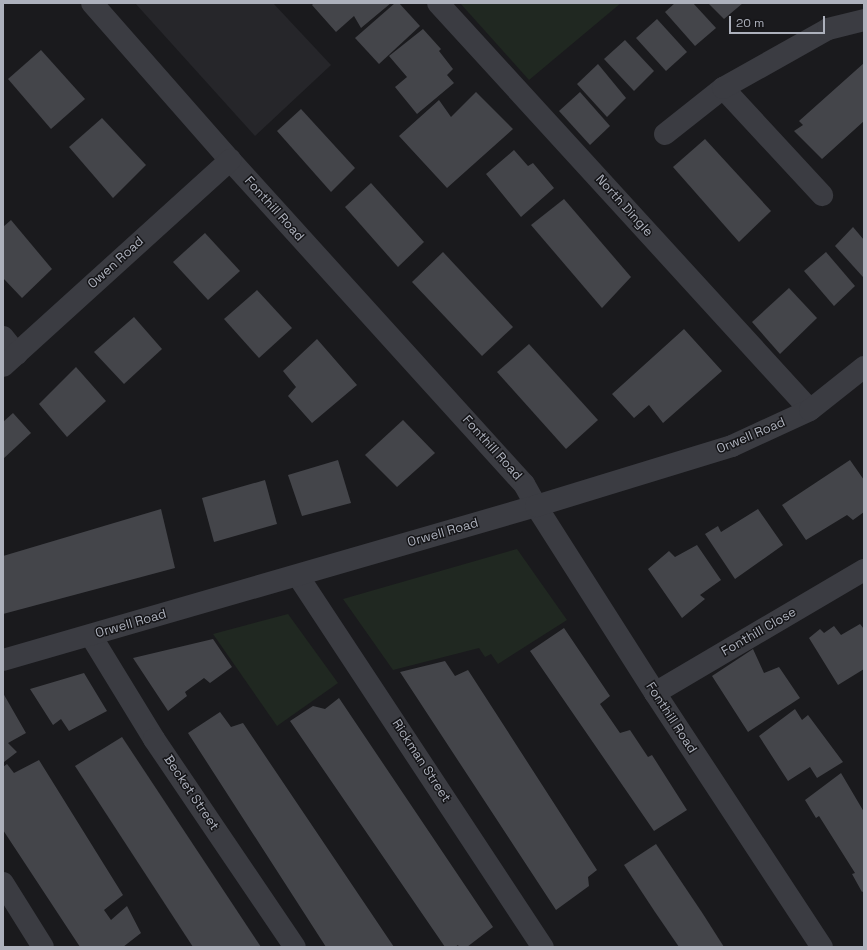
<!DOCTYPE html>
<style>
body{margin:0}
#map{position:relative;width:867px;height:950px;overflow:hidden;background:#1a1a1d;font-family:"Space Grotesk",sans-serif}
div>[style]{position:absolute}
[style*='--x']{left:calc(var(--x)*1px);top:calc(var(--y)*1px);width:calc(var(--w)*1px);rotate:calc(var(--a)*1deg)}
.built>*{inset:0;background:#26262a}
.green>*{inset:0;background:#202821}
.building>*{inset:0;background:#44454a}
.street>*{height:22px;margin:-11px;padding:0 11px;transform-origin:11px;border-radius:11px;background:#3b3c42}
span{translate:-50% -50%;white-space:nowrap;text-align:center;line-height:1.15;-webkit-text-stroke:3px #151518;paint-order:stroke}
.street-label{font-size:13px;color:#adb1bc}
.frame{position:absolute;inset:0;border:4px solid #adb1bc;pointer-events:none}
.scale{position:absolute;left:729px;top:16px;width:96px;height:18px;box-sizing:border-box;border:2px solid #adb1bc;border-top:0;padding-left:5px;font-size:12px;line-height:14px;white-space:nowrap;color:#adb1bc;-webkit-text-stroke:3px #151518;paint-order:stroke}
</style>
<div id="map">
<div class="built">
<i style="clip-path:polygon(135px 3px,273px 3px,331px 65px,255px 136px)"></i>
</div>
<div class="green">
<i style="clip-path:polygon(460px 3px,621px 3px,529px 80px)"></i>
<i style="clip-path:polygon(517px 549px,567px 620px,498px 664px,491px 654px,485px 657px,479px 648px,393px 670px,343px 599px)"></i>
<i style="clip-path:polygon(288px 614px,338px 683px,277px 726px,213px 634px)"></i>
</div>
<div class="building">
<i style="clip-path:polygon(314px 3px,391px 3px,361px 28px,354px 16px,336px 32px,312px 5px)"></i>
<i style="clip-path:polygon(395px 3px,399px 3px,420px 26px,379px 64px,355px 38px)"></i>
<i style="clip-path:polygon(675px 3px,693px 3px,716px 28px,695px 46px,665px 12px)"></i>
<i style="clip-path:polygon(708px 3px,743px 3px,724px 19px)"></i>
<i style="clip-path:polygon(657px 19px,687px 52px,666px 71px,636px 38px)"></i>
<i style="clip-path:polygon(423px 29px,441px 49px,439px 51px,453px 69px,447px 75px,454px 83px,417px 114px,395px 87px,407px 77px,389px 56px)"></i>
<i style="clip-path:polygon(625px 40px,654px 71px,634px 91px,604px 59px)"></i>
<i style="clip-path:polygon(41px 50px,85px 99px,51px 129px,8px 79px)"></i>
<i style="clip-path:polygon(864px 63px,864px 121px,822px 159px,794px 131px,803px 125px,799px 121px)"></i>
<i style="clip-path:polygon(598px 64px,626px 98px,607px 117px,577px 84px)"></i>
<i style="clip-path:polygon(476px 92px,513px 129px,447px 188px,399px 136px,439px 100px,451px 117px)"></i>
<i style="clip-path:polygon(580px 92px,610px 126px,590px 145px,559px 111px)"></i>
<i style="clip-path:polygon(301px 109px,355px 168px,331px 192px,277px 131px)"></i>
<i style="clip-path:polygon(102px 118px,146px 165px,113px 198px,69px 147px)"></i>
<i style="clip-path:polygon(705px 139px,771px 211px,739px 242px,673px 167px)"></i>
<i style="clip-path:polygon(514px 150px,528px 166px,533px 163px,554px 188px,521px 217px,486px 174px)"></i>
<i style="clip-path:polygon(371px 183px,424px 242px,398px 267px,345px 207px)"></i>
<i style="clip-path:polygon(564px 199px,631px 277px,602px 308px,531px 225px)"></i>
<i style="clip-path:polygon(11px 220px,52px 269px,22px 298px,3px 278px,3px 227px)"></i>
<i style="clip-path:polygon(853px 227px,864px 240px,863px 277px,835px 246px)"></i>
<i style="clip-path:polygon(205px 233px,240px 271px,208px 300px,173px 262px)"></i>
<i style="clip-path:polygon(443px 252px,513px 327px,482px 356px,412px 282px)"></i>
<i style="clip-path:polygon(826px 252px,855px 286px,834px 306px,804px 271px)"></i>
<i style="clip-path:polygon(789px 288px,817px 318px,780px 354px,752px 322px)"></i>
<i style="clip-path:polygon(257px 290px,292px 328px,259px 358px,224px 319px)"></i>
<i style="clip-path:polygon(134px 317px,162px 349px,124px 384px,94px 352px)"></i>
<i style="clip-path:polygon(684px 329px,722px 371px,663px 423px,649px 405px,634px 418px,612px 394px)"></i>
<i style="clip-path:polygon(317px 339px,357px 385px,312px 423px,288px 396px,296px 387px,283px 371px)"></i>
<i style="clip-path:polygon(529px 344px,598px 420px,566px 449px,497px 372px)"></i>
<i style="clip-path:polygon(76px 367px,106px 401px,67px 437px,39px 404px)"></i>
<i style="clip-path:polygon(13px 413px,31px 433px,3px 459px,3px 422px)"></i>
<i style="clip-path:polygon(403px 420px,435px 453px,397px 487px,365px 455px)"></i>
<i style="clip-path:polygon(338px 460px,351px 503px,302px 516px,288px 475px)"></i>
<i style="clip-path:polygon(850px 460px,864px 480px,864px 512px,853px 520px,847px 515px,806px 540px,782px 505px)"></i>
<i style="clip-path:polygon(265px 480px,277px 524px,214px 542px,202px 498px)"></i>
<i style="clip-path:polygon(161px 509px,175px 568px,3px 614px,3px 556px)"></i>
<i style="clip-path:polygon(758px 509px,783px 545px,735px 579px,705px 534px,718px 526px,721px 532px)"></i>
<i style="clip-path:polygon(697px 545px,721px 580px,700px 595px,705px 599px,682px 618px,648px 569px,669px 551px,675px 557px)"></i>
<i style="clip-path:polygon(860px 624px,864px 629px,864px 669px,838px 685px,809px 638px,820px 629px,824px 633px,834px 626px,841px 635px)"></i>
<i style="clip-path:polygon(564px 628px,610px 696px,600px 704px,620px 733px,630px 730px,648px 757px,652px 755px,687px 810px,654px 831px,530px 651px)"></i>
<i style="clip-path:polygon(213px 639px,232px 667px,210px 683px,204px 678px,185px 692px,187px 696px,168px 711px,133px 658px)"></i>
<i style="clip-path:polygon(753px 649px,764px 673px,779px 667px,800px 698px,748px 732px,712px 676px)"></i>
<i style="clip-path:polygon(445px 661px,455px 676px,468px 670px,597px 870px,588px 877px,589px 886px,556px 910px,400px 672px)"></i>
<i style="clip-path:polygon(84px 673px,107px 711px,69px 731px,61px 719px,53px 725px,30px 689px)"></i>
<i style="clip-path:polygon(3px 693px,26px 733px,8px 743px,17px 752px,4px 762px)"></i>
<i style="clip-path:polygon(339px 698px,493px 927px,467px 947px,459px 947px,458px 945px,455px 947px,445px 947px,290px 721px,313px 706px,325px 709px)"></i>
<i style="clip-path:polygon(795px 709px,802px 720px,808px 715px,843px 762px,817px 778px,810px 767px,788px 781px,759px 736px)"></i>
<i style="clip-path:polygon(220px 712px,231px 727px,243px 723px,394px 947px,326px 947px,188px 733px)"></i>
<i style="clip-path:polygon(122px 737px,261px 947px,193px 947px,75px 766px)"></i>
<i style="clip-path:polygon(39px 760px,123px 895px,104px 910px,111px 920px,127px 906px,141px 933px,123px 947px,80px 947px,3px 830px,3px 767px,7px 764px,14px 773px)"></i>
<i style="clip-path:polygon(841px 773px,864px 812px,864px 891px,862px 892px,852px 874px,855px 873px,819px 816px,816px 818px,805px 800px)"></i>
<i style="clip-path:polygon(656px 844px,703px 914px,724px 947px,679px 947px,655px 912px,624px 865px)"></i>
</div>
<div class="street">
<i style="--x:92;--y:3;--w:209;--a:48.7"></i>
<i style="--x:230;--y:160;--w:438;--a:47.8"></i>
<i style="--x:524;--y:484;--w:25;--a:61"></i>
<i style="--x:536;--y:506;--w:222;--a:57.5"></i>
<i style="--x:655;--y:693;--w:304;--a:56.7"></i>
<i style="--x:438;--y:3;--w:551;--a:47.57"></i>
<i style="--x:723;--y:88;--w:146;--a:47.2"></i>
<i style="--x:665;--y:134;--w:74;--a:-38.4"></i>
<i style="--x:723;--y:88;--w:120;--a:-29.3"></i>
<i style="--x:828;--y:29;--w:37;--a:-14"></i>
<i style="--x:3;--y:337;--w:22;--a:51"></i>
<i style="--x:3;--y:366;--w:307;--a:-42.2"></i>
<i style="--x:298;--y:576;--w:445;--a:56.6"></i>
<i style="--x:91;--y:636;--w:121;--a:58.5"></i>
<i style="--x:154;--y:739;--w:251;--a:55.9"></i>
<i style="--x:3;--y:660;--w:555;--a:-16.12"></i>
<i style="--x:536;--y:506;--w:205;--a:-17"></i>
<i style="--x:732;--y:446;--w:86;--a:-24.8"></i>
<i style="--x:810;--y:410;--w:69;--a:-38.5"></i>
<i style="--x:655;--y:693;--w:243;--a:-30.5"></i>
<i style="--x:3;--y:883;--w:75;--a:58"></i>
</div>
<div class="street-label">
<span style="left:624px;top:206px;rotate:48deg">North Dingle</span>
<span style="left:274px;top:209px;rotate:48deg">Fonthill Road</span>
<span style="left:116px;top:263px;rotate:-42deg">Owen Road</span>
<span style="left:751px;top:436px;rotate:-23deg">Orwell Road</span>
<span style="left:492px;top:448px;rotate:48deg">Fonthill Road</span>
<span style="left:443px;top:533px;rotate:-16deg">Orwell Road</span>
<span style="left:131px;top:624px;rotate:-16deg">Orwell Road</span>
<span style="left:759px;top:632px;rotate:-30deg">Fonthill Close</span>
<span style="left:671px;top:718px;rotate:57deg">Fonthill Road</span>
<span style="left:421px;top:761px;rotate:57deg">Rickman Street</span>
<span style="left:191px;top:793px;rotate:56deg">Becket Street</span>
</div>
<div class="frame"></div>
<div class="scale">20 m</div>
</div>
